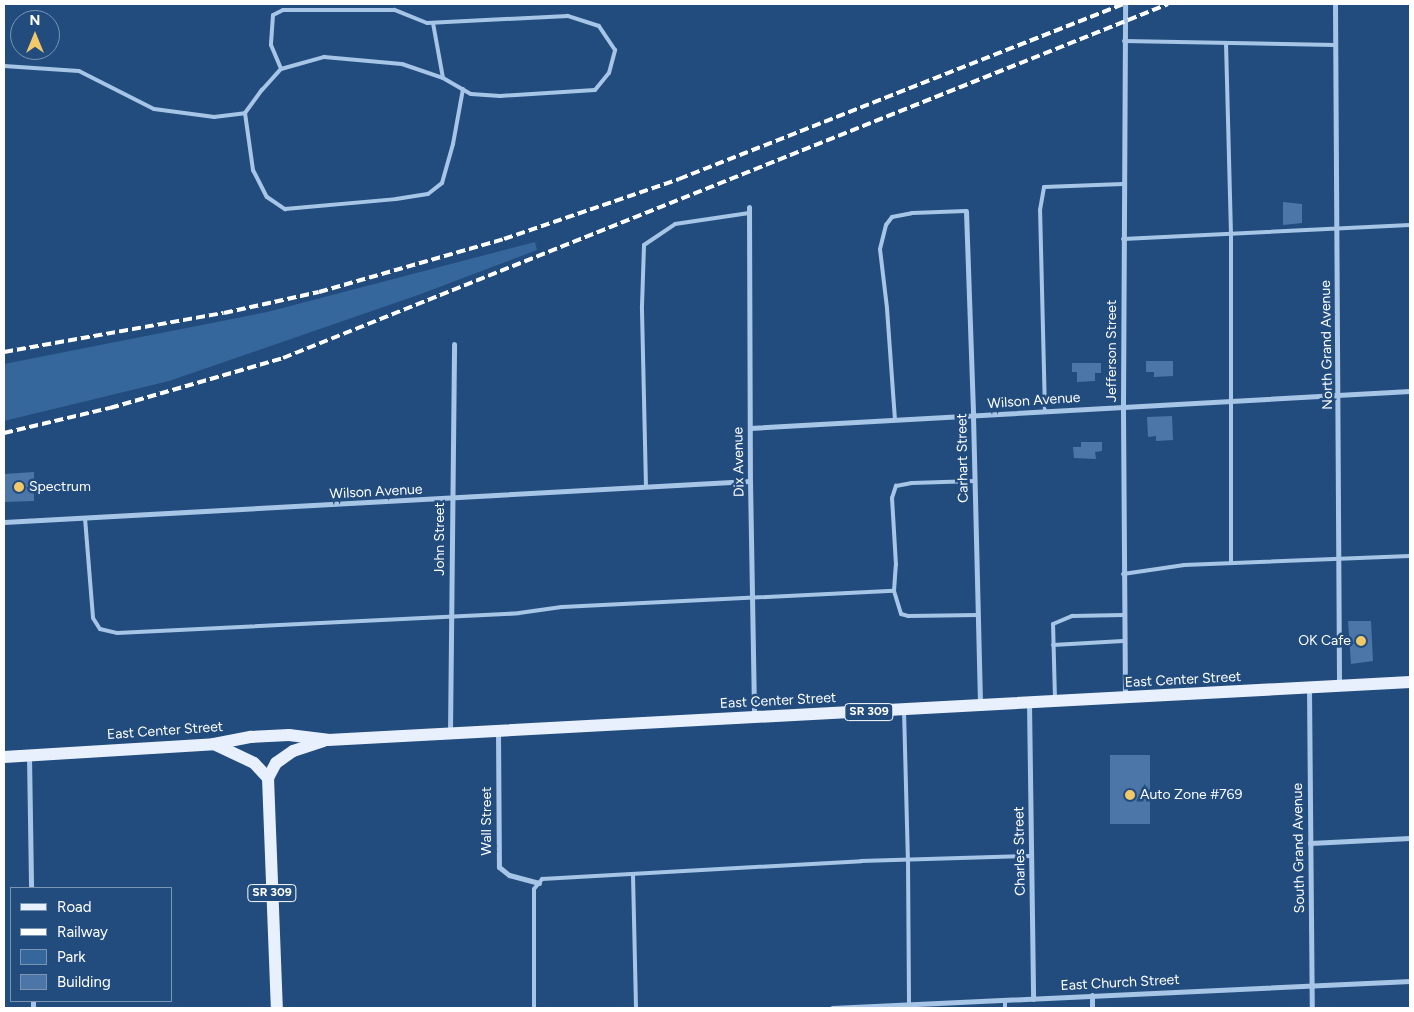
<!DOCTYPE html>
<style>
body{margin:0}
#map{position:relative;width:1414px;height:1012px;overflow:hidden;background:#224c7e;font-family:Figtree,sans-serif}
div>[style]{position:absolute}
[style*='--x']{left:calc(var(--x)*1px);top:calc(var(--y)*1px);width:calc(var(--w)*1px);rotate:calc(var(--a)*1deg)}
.green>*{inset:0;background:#35669c}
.building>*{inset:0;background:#4b76a7}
.service>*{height:4px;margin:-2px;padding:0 2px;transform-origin:2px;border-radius:2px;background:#a7c5e6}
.minor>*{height:5px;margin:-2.5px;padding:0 2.5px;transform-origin:2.5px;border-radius:2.5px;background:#a7c5e6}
.primary>*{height:12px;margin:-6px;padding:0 6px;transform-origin:6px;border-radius:6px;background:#e8f0fd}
.rail>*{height:4px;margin-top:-2px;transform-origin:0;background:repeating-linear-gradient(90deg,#fff 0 9px,transparent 0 13px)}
.dots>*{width:14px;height:14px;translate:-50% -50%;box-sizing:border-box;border:2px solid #224c7e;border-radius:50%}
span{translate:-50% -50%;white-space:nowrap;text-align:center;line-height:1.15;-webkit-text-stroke:5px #224c7e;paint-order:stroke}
.shield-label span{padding:1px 4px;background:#224c7e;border:1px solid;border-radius:4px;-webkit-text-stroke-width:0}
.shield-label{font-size:12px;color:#fff;font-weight:700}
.street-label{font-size:14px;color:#fff}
.poi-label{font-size:14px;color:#fff}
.left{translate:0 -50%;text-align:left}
.right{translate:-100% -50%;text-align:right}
.frame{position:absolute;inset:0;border:5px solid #fff;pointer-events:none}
.legend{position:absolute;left:10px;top:887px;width:162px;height:115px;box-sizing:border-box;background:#224c7e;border:1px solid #7a94b2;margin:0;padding:6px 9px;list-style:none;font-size:15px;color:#fff}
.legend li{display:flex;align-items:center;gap:10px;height:25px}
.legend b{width:25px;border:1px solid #7a94b2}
.north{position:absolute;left:10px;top:10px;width:50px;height:50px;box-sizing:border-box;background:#224c7e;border:1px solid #7a94b2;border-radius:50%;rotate:0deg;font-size:14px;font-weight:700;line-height:20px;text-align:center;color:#fff}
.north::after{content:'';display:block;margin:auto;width:18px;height:22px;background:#f2c869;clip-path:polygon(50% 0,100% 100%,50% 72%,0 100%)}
</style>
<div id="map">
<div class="green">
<i style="clip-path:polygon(535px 242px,537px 250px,421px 294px,169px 381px,4px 421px,4px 364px,267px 312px)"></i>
</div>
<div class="building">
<i style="clip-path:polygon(1283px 202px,1302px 204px,1302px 223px,1283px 225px)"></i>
<i style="clip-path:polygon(1146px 361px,1173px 361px,1173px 376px,1154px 377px,1154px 372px,1146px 372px)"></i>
<i style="clip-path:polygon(1072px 363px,1101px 363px,1101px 373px,1095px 373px,1095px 381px,1077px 382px,1077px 372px,1072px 372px)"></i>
<i style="clip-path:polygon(1172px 416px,1173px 440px,1156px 441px,1156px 436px,1148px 437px,1147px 417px)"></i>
<i style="clip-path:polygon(1081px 442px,1102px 442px,1102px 451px,1095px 452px,1096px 459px,1074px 458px,1073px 447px,1081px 447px)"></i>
<i style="clip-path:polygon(34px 472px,34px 501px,4px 502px,4px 474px)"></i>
<i style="clip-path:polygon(1348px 621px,1371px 621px,1373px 661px,1351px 664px)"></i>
<i style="clip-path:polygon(1110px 755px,1150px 755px,1150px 824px,1110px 824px)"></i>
</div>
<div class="service">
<i style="--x:433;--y:23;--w:56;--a:79.7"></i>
<i style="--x:1124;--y:41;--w:211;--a:1.1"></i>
<i style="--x:1226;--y:43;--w:192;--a:88.5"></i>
<i style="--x:1231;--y:235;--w:328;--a:90"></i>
<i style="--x:4;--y:66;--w:75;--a:3.8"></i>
<i style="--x:79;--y:71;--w:84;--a:26.9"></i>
<i style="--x:154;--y:109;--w:61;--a:7.6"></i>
<i style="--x:214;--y:117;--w:31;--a:-7"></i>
<i style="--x:245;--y:113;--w:29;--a:-54"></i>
<i style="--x:262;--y:90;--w:28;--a:-48"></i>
<i style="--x:281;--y:69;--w:45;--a:-15.6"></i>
<i style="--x:324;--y:57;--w:78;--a:5.1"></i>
<i style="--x:402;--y:64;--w:43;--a:18.9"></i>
<i style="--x:443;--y:78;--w:32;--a:30"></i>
<i style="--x:471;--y:94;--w:29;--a:4"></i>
<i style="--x:500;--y:96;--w:95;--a:-3.6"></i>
<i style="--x:595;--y:90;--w:22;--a:-51"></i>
<i style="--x:609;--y:73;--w:24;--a:-75"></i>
<i style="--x:615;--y:50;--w:29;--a:-124"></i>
<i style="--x:599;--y:26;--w:33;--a:-162"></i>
<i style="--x:568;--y:16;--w:141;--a:177.2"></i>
<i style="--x:427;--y:23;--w:35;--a:-158"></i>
<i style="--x:394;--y:10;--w:111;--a:180"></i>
<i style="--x:283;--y:10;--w:11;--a:153"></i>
<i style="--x:273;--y:15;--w:30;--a:94"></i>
<i style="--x:271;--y:45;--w:26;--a:67"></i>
<i style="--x:245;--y:113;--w:58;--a:82"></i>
<i style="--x:253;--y:170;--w:30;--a:63"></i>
<i style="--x:267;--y:197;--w:22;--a:34"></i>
<i style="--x:285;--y:209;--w:111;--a:-5.1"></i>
<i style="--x:396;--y:199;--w:32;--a:-9"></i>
<i style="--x:428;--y:194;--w:18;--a:-38"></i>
<i style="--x:442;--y:183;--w:41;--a:-74.2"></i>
<i style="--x:453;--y:144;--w:56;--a:-79.7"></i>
<i style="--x:1123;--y:239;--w:287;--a:-2.8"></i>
<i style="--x:1045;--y:412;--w:202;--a:-91.4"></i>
<i style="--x:1040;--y:210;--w:23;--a:-80"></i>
<i style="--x:1044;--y:187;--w:79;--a:-2.2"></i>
<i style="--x:895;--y:420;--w:112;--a:-94.1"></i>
<i style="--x:887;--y:308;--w:59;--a:-96.8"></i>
<i style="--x:880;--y:249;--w:25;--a:-76"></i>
<i style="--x:886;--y:225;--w:10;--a:-53"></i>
<i style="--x:892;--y:217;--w:20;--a:-11"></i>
<i style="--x:912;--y:213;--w:54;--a:-2.1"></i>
<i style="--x:646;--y:487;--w:181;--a:-91.3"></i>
<i style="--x:642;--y:306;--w:61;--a:-88.1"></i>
<i style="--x:644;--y:245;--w:37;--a:-34"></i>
<i style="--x:675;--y:224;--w:75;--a:-8.5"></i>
<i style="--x:85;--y:518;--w:100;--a:85.4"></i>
<i style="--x:93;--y:618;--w:13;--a:58"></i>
<i style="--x:100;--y:629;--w:17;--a:13"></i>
<i style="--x:117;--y:633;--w:402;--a:-2.8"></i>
<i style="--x:519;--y:613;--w:43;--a:-7.9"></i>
<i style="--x:562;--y:607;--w:332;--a:-2.8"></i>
<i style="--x:894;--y:591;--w:24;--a:73"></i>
<i style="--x:901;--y:614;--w:7;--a:16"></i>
<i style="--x:908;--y:616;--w:70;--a:-0.8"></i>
<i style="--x:1123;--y:574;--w:62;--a:-8.4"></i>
<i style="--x:1184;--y:565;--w:226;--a:-2.3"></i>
<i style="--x:894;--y:591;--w:26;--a:-86"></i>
<i style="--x:896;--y:565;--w:67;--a:-93.4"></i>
<i style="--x:892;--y:498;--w:13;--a:-72"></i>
<i style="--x:896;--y:486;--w:16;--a:-11"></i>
<i style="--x:912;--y:483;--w:63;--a:-1.8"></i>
<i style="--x:1053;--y:645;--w:70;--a:-3.3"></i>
<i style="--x:1055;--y:699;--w:75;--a:-91.5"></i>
<i style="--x:1053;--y:624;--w:21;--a:-23"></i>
<i style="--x:1072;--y:616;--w:51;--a:-1.1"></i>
<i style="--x:904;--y:710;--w:149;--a:88.5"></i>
<i style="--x:908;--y:859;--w:146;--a:89.6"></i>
<i style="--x:633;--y:875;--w:133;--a:88.7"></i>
<i style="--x:1005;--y:1000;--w:8;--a:90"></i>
<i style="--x:534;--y:1008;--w:119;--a:-90"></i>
<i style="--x:534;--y:889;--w:13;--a:-51"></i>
<i style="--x:542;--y:879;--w:320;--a:-3.2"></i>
<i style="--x:861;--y:861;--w:170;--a:-1.7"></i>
</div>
<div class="minor">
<i style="--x:1335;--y:4;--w:681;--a:89.66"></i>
<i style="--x:749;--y:207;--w:274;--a:89.8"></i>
<i style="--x:750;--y:481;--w:235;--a:89"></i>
<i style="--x:966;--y:211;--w:205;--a:88"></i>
<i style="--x:973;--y:416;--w:289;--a:88.6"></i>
<i style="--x:750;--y:428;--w:661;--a:-3.21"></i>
<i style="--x:4;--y:522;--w:747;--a:-3.15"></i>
<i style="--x:1309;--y:688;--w:320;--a:89.5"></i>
<i style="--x:1125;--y:698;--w:291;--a:-90.4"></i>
<i style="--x:1123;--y:407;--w:403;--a:-89.7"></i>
<i style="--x:1029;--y:703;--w:296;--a:89.2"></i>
<i style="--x:498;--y:732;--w:135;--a:89.6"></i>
<i style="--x:499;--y:867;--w:13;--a:39"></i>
<i style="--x:509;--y:875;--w:31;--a:15"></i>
<i style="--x:450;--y:733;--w:389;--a:-89.4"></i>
<i style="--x:29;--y:756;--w:132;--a:89.1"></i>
<i style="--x:1310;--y:843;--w:100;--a:-2.9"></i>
<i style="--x:33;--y:1001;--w:7;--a:90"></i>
<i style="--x:832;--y:1008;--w:579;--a:-2.67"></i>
<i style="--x:1092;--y:1008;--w:13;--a:-90"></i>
</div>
<div class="primary">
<i style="--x:214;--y:744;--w:44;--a:25.4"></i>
<i style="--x:254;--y:763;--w:21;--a:47"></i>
<i style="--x:268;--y:778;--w:230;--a:87.8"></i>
<i style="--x:4;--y:757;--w:210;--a:-3.5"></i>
<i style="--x:214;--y:744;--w:38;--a:-11"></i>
<i style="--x:251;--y:737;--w:38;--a:-3"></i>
<i style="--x:289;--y:735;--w:39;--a:7"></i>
<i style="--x:328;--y:740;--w:1084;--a:-3.07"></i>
<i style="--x:268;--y:778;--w:17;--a:-62"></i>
<i style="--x:276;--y:763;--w:21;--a:-35"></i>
<i style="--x:293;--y:751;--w:32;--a:-18"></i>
</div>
<div class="rail">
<i style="--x:4;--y:352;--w:223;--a:-10.1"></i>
<i style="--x:224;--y:313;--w:97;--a:-12.5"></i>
<i style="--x:319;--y:292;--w:192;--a:-16"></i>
<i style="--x:504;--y:239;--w:185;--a:-18.9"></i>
<i style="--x:679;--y:179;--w:478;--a:-21.5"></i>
<i style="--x:4;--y:433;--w:109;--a:-13.3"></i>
<i style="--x:110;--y:408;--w:180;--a:-16.1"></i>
<i style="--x:283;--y:358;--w:953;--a:-21.8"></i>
</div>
<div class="dots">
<i style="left:19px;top:487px;background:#f2c869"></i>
<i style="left:1361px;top:641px;background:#f2c869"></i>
<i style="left:1130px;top:795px;background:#f2c869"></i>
</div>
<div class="shield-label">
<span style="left:869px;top:712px">SR 309</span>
<span style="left:272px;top:893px">SR 309</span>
</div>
<div class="street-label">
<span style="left:1327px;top:345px;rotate:-91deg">North Grand Avenue</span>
<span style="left:1112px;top:351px;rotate:-90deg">Jefferson Street</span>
<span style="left:1034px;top:401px;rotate:-4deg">Wilson Avenue</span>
<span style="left:963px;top:458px;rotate:-91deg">Carhart Street</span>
<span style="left:739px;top:462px;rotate:-91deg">Dix Avenue</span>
<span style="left:376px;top:492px;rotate:-3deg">Wilson Avenue</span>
<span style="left:440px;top:539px;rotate:-90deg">John Street</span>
<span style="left:1183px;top:680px;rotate:-3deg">East Center Street</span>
<span style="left:778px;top:701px;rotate:-3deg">East Center Street</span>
<span style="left:165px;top:731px;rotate:-4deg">East Center Street</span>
<span style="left:487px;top:821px;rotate:-90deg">Wall Street</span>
<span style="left:1299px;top:848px;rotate:-91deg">South Grand Avenue</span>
<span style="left:1020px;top:851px;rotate:-91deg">Charles Street</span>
<span style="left:1120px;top:983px;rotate:-3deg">East Church Street</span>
</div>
<div class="poi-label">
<span class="left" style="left:29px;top:487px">Spectrum</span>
<span class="right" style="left:1351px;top:641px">OK Cafe</span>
<span class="left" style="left:1140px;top:795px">Auto Zone #769</span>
</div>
<div class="frame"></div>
<ul class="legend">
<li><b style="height:6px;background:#e8f0fd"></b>Road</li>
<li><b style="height:6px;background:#fff"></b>Railway</li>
<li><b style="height:14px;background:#35669c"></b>Park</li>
<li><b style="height:14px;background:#4b76a7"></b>Building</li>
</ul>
<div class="north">N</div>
</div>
